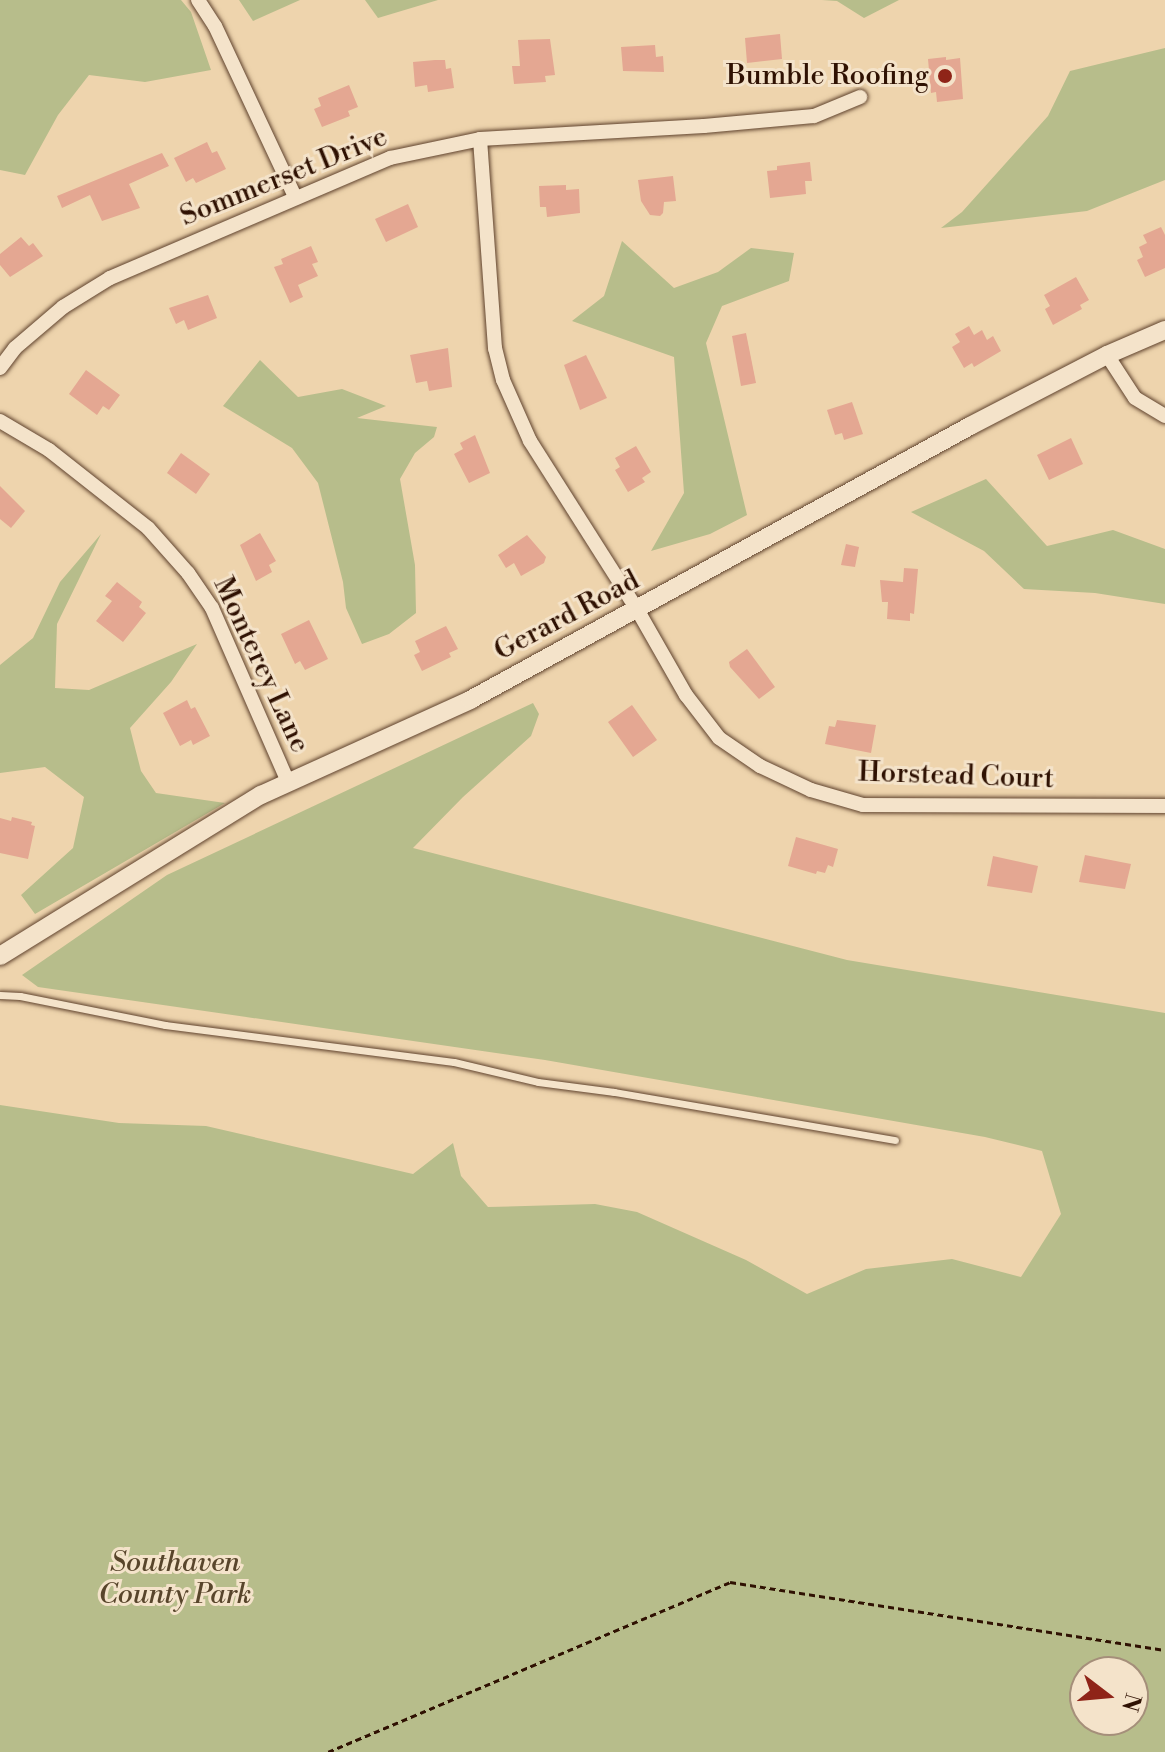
<!DOCTYPE html>
<style>
body{margin:0}
#map{position:relative;width:1165px;height:1752px;overflow:hidden;background:#eed4ad;font-family:"Libre Bodoni",serif}
div>[style]{position:absolute}
[style*='--x']{left:calc(var(--x)*1px);top:calc(var(--y)*1px);width:calc(var(--w)*1px);rotate:calc(var(--a)*1deg)}
.green>*{inset:0;background:#b7bd8b}
.building>*{inset:0;background:#e4a792}
.path>*{height:3px;margin-top:-1.5px;transform-origin:0;background:repeating-linear-gradient(90deg,#2f1102 0 6px,transparent 0 10px)}
.roads{filter:drop-shadow(0 0 2px #5f422d) drop-shadow(0 0 2px #5f422d)}
.service>*{height:7px;margin:-3.5px;padding:0 3.5px;transform-origin:3.5px;border-radius:3.5px;background:#f4e3ca}
.minor>*{height:14px;margin:-7px;padding:0 7px;transform-origin:7px;border-radius:7px;background:#f4e3ca}
.tertiary>*{height:18px;margin:-9px;padding:0 9px;transform-origin:9px;border-radius:9px;background:#f4e3ca}
.dots>*{width:22px;height:22px;translate:-50% -50%;box-sizing:border-box;border:4px solid #f4e3ca;border-radius:50%}
span{translate:-50% -50%;white-space:nowrap;text-align:center;line-height:1.15;-webkit-text-stroke:6px #f4e3ca;paint-order:stroke}
.poi-label{font-size:28px;color:#2f1102}
.right{translate:-100% -50%;text-align:right}
.street-label{font-size:28px;color:#2f1102}
.park-label{font-size:28px;color:#58452b;font-style:italic}
.north{position:absolute;left:1069px;top:1656px;width:80px;height:80px;box-sizing:border-box;background:#f4e3ca;border:2px solid #a58f7a;border-radius:50%;rotate:106deg;font-size:22px;font-weight:700;line-height:32px;text-align:center;color:#2f1102}
.north::after{content:'';display:block;margin:auto;width:28px;height:36px;background:#8f2418;clip-path:polygon(50% 0,100% 100%,50% 72%,0 100%)}
</style>
<div id="map">
<div class="green">
<i style="clip-path:polygon(0 0,181px 0,191px 12px,211px 70px,145px 82px,89px 75px,58px 115px,25px 175px,0 170px)"></i>
<i style="clip-path:polygon(239px 0,300px 0,253px 21px)"></i>
<i style="clip-path:polygon(365px 0,438px 0,378px 18px)"></i>
<i style="clip-path:polygon(822px 0,899px 0,864px 18px,837px 1px)"></i>
<i style="clip-path:polygon(1165px 48px,1165px 180px,1087px 211px,941px 228px,962px 212px,1048px 116px,1070px 71px)"></i>
<i style="clip-path:polygon(622px 241px,674px 288px,718px 272px,751px 248px,794px 253px,789px 281px,722px 306px,706px 343px,747px 515px,710px 534px,651px 551px,684px 493px,674px 357px,572px 321px,604px 296px)"></i>
<i style="clip-path:polygon(260px 360px,298px 397px,342px 389px,386px 406px,357px 418px,437px 427px,434px 437px,415px 453px,400px 479px,415px 565px,416px 613px,389px 634px,362px 644px,346px 608px,343px 582px,318px 483px,292px 448px,223px 406px)"></i>
<i style="clip-path:polygon(986px 479px,1047px 546px,1113px 530px,1165px 549px,1165px 604px,1095px 593px,1024px 589px,984px 551px,911px 512px)"></i>
<i style="clip-path:polygon(101px 534px,57px 624px,55px 688px,89px 690px,197px 644px,171px 682px,130px 728px,141px 771px,156px 793px,225px 803px,35px 914px,21px 895px,73px 848px,84px 797px,45px 767px,0 773px,0 665px,33px 638px,60px 582px)"></i>
<i style="clip-path:polygon(evenodd,533px 703px,539px 714px,531px 736px,463px 797px,413px 848px,847px 960px,1165px 1013px,1165px 1752px,0 1752px,0 1105px,119px 1123px,206px 1126px,413px 1174px,453px 1143px,461px 1176px,488px 1207px,595px 1204px,637px 1212px,746px 1260px,807px 1294px,866px 1269px,952px 1259px,1021px 1277px,1061px 1214px,1042px 1151px,985px 1137px,545px 1060px,38px 987px,22px 975px,167px 875px,533px 703px,1085px 1672px,1133px 1672px,1133px 1720px,1085px 1720px,1085px 1672px)"></i>
</div>
<div class="building">
<i style="clip-path:polygon(780px 34px,782px 59px,747px 63px,745px 38px)"></i>
<i style="clip-path:polygon(550px 39px,555px 75px,545px 76px,546px 82px,514px 84px,512px 66px,520px 66px,518px 40px)"></i>
<i style="clip-path:polygon(655px 45px,656px 57px,663px 56px,664px 72px,623px 71px,621px 47px)"></i>
<i style="clip-path:polygon(946px 57px,946px 60px,960px 58px,963px 99px,937px 102px,936px 92px,931px 93px,928px 59px)"></i>
<i style="clip-path:polygon(435px 60px,445px 60px,446px 69px,451px 68px,454px 88px,428px 92px,427px 85px,415px 87px,413px 62px)"></i>
<i style="clip-path:polygon(349px 85px,358px 107px,348px 111px,350px 116px,322px 127px,314px 109px,321px 106px,318px 98px)"></i>
<i style="clip-path:polygon(207px 142px,212px 153px,217px 151px,226px 169px,196px 183px,193px 178px,186px 182px,174px 158px)"></i>
<i style="clip-path:polygon(162px 153px,169px 166px,129px 184px,140px 208px,102px 221px,90px 195px,62px 208px,57px 196px)"></i>
<i style="clip-path:polygon(810px 162px,812px 181px,805px 181px,806px 194px,770px 198px,767px 171px,777px 170px,777px 166px)"></i>
<i style="clip-path:polygon(673px 176px,676px 201px,664px 202px,663px 213px,660px 216px,650px 215px,641px 201px,638px 180px)"></i>
<i style="clip-path:polygon(566px 185px,566px 190px,579px 189px,580px 213px,547px 217px,546px 207px,540px 207px,539px 186px)"></i>
<i style="clip-path:polygon(408px 204px,418px 227px,386px 242px,375px 219px)"></i>
<i style="clip-path:polygon(1161px 227px,1165px 235px,1165px 268px,1145px 277px,1137px 260px,1143px 257px,1139px 247px,1147px 243px,1143px 235px)"></i>
<i style="clip-path:polygon(21px 237px,29px 246px,33px 243px,43px 256px,10px 277px,0 265px,0 254px)"></i>
<i style="clip-path:polygon(311px 246px,318px 262px,312px 264px,318px 276px,298px 285px,303px 297px,290px 303px,274px 267px,283px 264px,281px 259px)"></i>
<i style="clip-path:polygon(1076px 277px,1089px 300px,1080px 305px,1082px 309px,1053px 325px,1045px 309px,1050px 306px,1044px 295px)"></i>
<i style="clip-path:polygon(208px 295px,217px 318px,188px 330px,184px 320px,176px 324px,169px 308px)"></i>
<i style="clip-path:polygon(969px 326px,974px 335px,982px 330px,987px 340px,993px 336px,1001px 351px,974px 367px,972px 363px,964px 368px,952px 347px,960px 342px,955px 334px)"></i>
<i style="clip-path:polygon(746px 333px,756px 383px,741px 386px,732px 336px)"></i>
<i style="clip-path:polygon(448px 348px,452px 387px,429px 391px,427px 381px,416px 383px,410px 355px)"></i>
<i style="clip-path:polygon(586px 355px,607px 398px,580px 410px,564px 365px)"></i>
<i style="clip-path:polygon(86px 370px,120px 395px,109px 410px,103px 406px,97px 415px,69px 394px)"></i>
<i style="clip-path:polygon(852px 402px,863px 434px,844px 440px,842px 433px,835px 435px,827px 410px)"></i>
<i style="clip-path:polygon(475px 435px,490px 473px,469px 483px,454px 454px,463px 449px,460px 443px)"></i>
<i style="clip-path:polygon(1071px 438px,1083px 464px,1049px 480px,1037px 455px)"></i>
<i style="clip-path:polygon(636px 446px,651px 472px,642px 478px,645px 482px,628px 492px,615px 470px,620px 467px,615px 458px)"></i>
<i style="clip-path:polygon(181px 453px,210px 474px,196px 494px,167px 473px)"></i>
<i style="clip-path:polygon(0 486px,25px 511px,11px 528px,0 519px)"></i>
<i style="clip-path:polygon(260px 533px,276px 561px,269px 565px,272px 572px,256px 581px,240px 545px)"></i>
<i style="clip-path:polygon(527px 535px,546px 557px,544px 563px,521px 576px,514px 563px,506px 568px,498px 555px)"></i>
<i style="clip-path:polygon(846px 544px,859px 547px,855px 567px,841px 565px)"></i>
<i style="clip-path:polygon(904px 568px,918px 569px,914px 614px,910px 613px,910px 621px,887px 619px,888px 602px,882px 602px,880px 580px,903px 582px)"></i>
<i style="clip-path:polygon(117px 582px,142px 602px,139px 607px,146px 613px,123px 642px,96px 621px,112px 601px,105px 596px)"></i>
<i style="clip-path:polygon(309px 620px,328px 659px,305px 670px,300px 661px,295px 664px,281px 634px)"></i>
<i style="clip-path:polygon(446px 626px,458px 649px,449px 653px,451px 657px,422px 671px,414px 655px,420px 652px,415px 641px)"></i>
<i style="clip-path:polygon(747px 649px,775px 687px,759px 699px,730px 667px,729px 662px)"></i>
<i style="clip-path:polygon(187px 700px,191px 709px,195px 707px,210px 736px,193px 745px,191px 740px,180px 746px,163px 713px)"></i>
<i style="clip-path:polygon(632px 705px,657px 740px,633px 757px,608px 722px)"></i>
<i style="clip-path:polygon(837px 720px,876px 725px,871px 753px,825px 744px,829px 726px,835px 727px)"></i>
<i style="clip-path:polygon(12px 817px,32px 822px,31px 825px,35px 826px,28px 859px,0 853px,0 818px,11px 821px)"></i>
<i style="clip-path:polygon(796px 837px,838px 849px,833px 867px,828px 865px,825px 873px,817px 871px,816px 874px,788px 866px)"></i>
<i style="clip-path:polygon(1085px 855px,1131px 864px,1125px 889px,1079px 882px)"></i>
<i style="clip-path:polygon(993px 856px,1038px 866px,1032px 893px,987px 886px)"></i>
</div>
<div class="path">
<i style="--x:328;--y:1752;--w:436;--a:-22.9"></i>
<i style="--x:730;--y:1582;--w:440;--a:8.9"></i>
</div>
<div class="roads">
<div class="service">
<i style="--x:0;--y:995;--w:20;--a:3"></i>
<i style="--x:20;--y:996;--w:148;--a:11.3"></i>
<i style="--x:165;--y:1025;--w:291;--a:7.3"></i>
<i style="--x:454;--y:1062;--w:86;--a:13.4"></i>
<i style="--x:538;--y:1082;--w:77;--a:7.5"></i>
<i style="--x:614;--y:1092;--w:285;--a:9.7"></i>
</div>
<div class="minor">
<i style="--x:198;--y:0;--w:31;--a:57"></i>
<i style="--x:215;--y:26;--w:189;--a:64.9"></i>
<i style="--x:480;--y:139;--w:210;--a:85.9"></i>
<i style="--x:495;--y:348;--w:33;--a:76"></i>
<i style="--x:503;--y:380;--w:67;--a:66.1"></i>
<i style="--x:530;--y:441;--w:201;--a:57.6"></i>
<i style="--x:638;--y:611;--w:97;--a:60.3"></i>
<i style="--x:686;--y:695;--w:54;--a:52.5"></i>
<i style="--x:719;--y:738;--w:50;--a:34.3"></i>
<i style="--x:760;--y:766;--w:56;--a:25.2"></i>
<i style="--x:811;--y:790;--w:54;--a:16.1"></i>
<i style="--x:863;--y:805;--w:302;--a:0.2"></i>
<i style="--x:1107;--y:355;--w:51;--a:56.9"></i>
<i style="--x:1135;--y:398;--w:35;--a:31"></i>
<i style="--x:0;--y:368;--w:25;--a:-53"></i>
<i style="--x:15;--y:348;--w:63;--a:-40.5"></i>
<i style="--x:63;--y:307;--w:55;--a:-31.7"></i>
<i style="--x:110;--y:278;--w:305;--a:-23.2"></i>
<i style="--x:390;--y:158;--w:92;--a:-11.9"></i>
<i style="--x:480;--y:139;--w:224;--a:-3.3"></i>
<i style="--x:704;--y:126;--w:110;--a:-5.2"></i>
<i style="--x:814;--y:116;--w:50;--a:-22.4"></i>
<i style="--x:0;--y:421;--w:57;--a:30.6"></i>
<i style="--x:49;--y:450;--w:126;--a:38.2"></i>
<i style="--x:148;--y:528;--w:60;--a:48.4"></i>
<i style="--x:188;--y:573;--w:42;--a:55.6"></i>
<i style="--x:212;--y:608;--w:190;--a:66.4"></i>
</div>
<div class="tertiary">
<i style="--x:0;--y:956;--w:307;--a:-31.7"></i>
<i style="--x:261;--y:795;--w:230;--a:-24.4"></i>
<i style="--x:470;--y:700;--w:570;--a:-28.72"></i>
<i style="--x:970;--y:426;--w:154;--a:-27.4"></i>
<i style="--x:1107;--y:355;--w:63;--a:-23.3"></i>
</div>
</div>
<div class="dots">
<i style="left:945px;top:76px;background:#8f2418"></i>
</div>
<div class="poi-label">
<span class="right" style="left:929px;top:76px">Bumble Roofing</span>
</div>
<div class="street-label">
<span style="left:284px;top:177px;rotate:-22deg">Sommerset Drive</span>
<span style="left:567px;top:616px;rotate:-28deg">Gerard Road</span>
<span style="left:261px;top:665px;rotate:65deg">Monterey Lane</span>
<span style="left:956px;top:776px;rotate:2deg">Horstead Court</span>
</div>
<div class="park-label">
<span style="left:175px;top:1579px">Southaven<br>County Park</span>
</div>
<div class="north">N</div>
</div>
